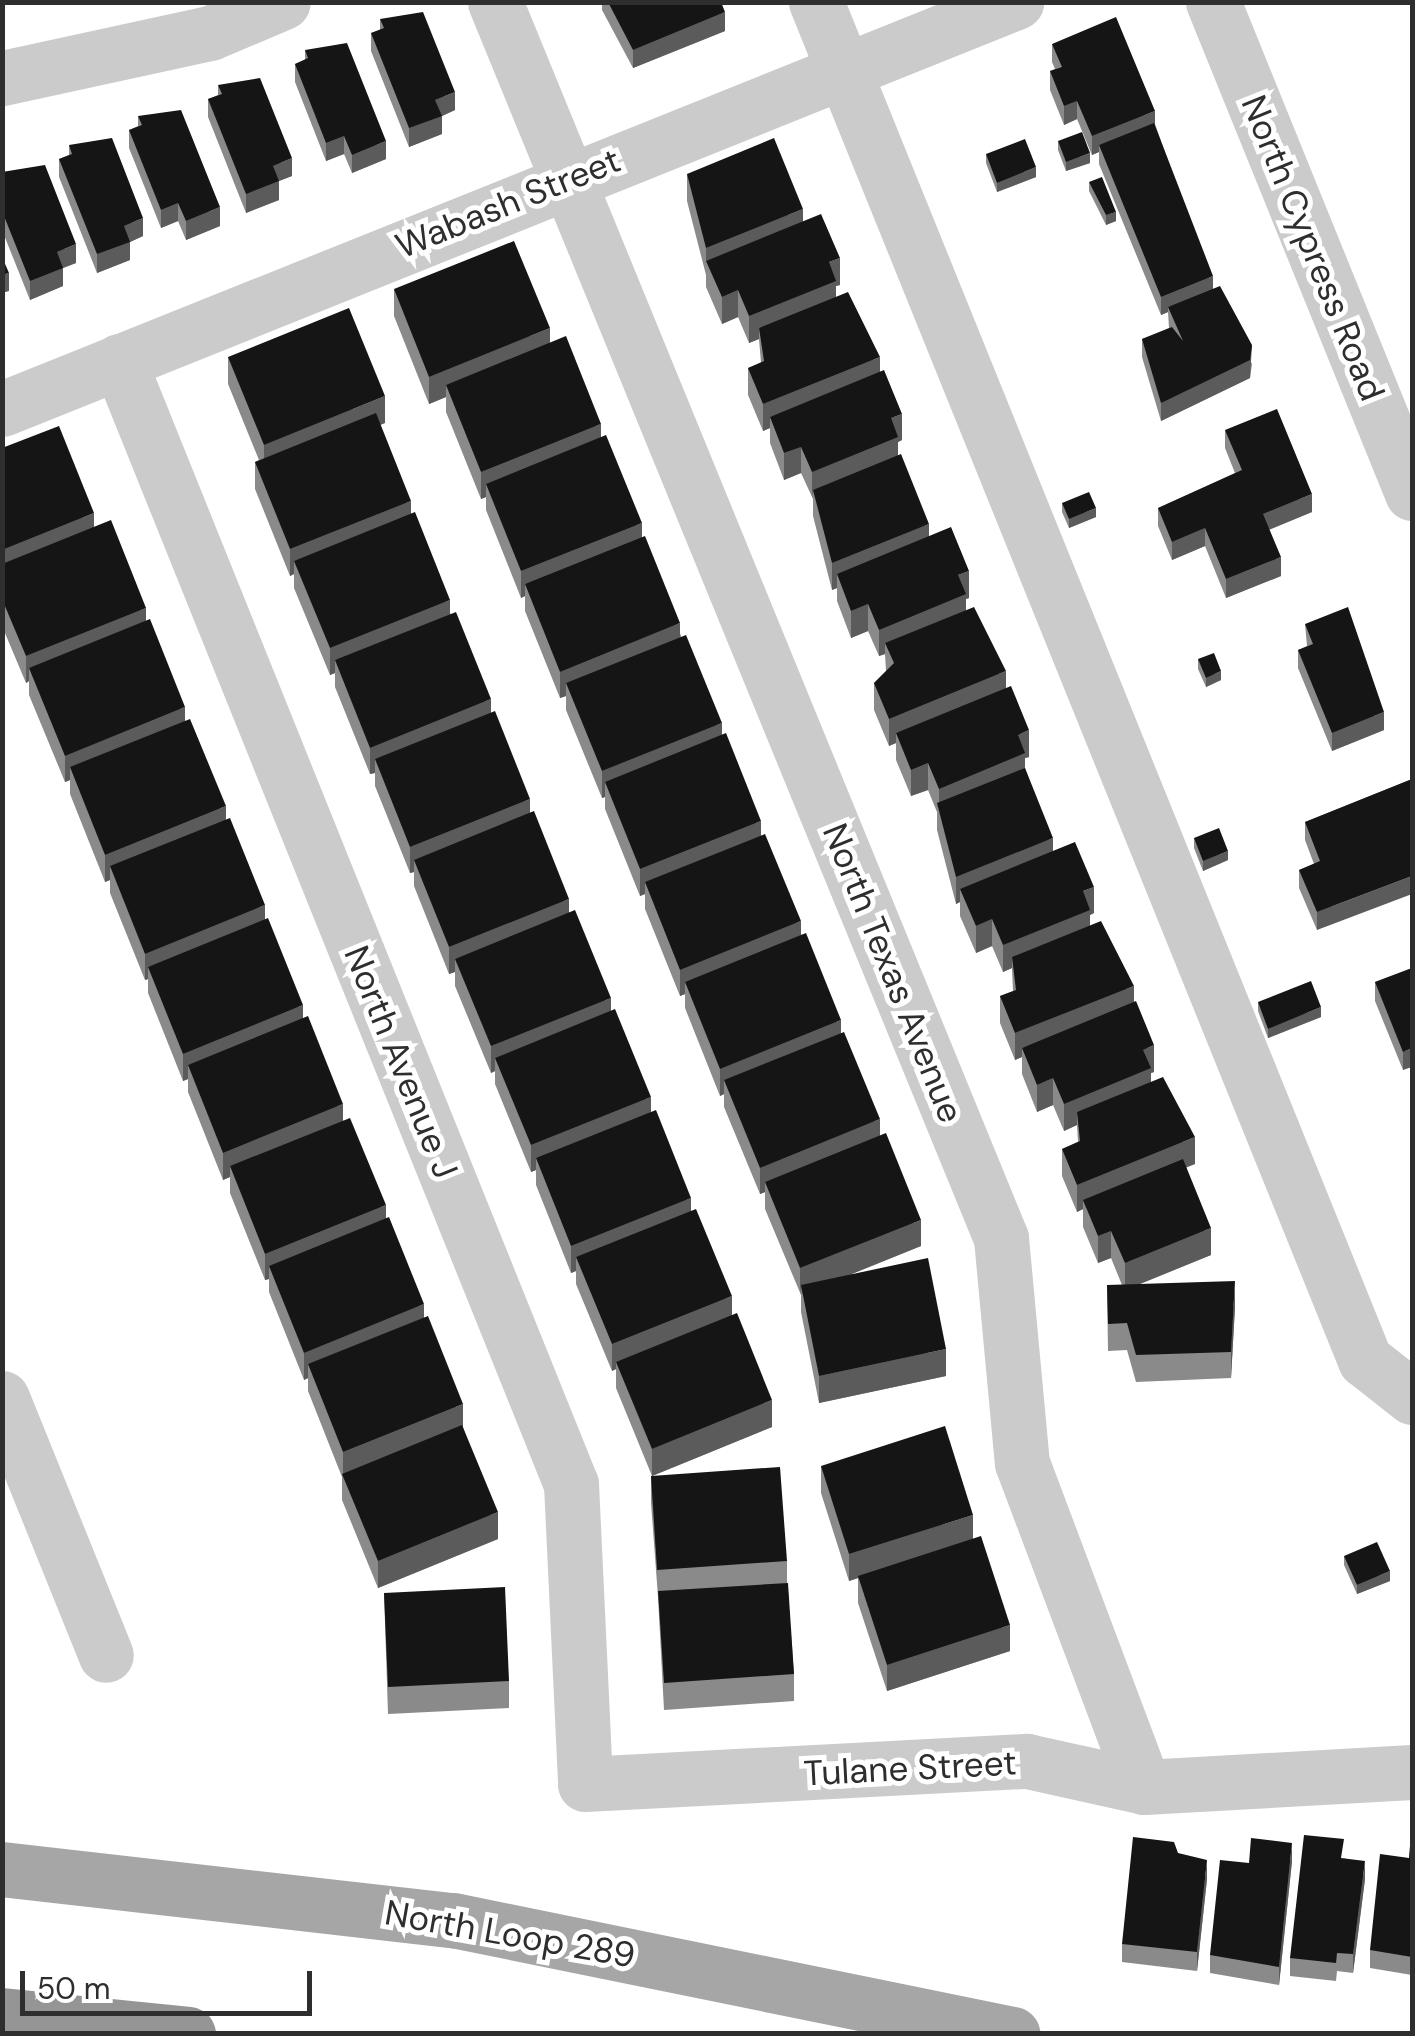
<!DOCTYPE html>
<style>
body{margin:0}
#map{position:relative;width:1415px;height:2036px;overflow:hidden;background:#fff;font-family:"DM Sans",sans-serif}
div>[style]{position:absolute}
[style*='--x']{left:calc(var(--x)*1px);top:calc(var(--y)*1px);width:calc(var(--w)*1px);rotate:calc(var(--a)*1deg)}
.minor>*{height:55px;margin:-27.5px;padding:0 27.5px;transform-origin:27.5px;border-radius:27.5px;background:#cbcbcb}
.major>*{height:55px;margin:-27.5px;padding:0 27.5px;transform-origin:27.5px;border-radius:27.5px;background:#a6a6a6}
.highway>*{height:55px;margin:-27.5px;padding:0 27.5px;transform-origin:27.5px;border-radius:27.5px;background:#959595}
.wall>*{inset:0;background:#8a8a8a}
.shaded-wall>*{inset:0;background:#5b5b5b}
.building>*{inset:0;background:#151515}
span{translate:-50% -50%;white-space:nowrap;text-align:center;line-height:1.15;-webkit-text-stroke:10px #fff;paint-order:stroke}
.street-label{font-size:35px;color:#2e2e2e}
.frame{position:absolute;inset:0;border:5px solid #2e2e2e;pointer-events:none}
.scale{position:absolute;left:20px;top:1971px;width:292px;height:45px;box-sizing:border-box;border:5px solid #2e2e2e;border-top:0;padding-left:12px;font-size:30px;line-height:35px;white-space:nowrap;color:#2e2e2e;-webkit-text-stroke:8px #fff;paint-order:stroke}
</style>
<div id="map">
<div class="minor">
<i style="--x:495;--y:2;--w:1336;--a:67.74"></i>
<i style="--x:1001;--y:1238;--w:226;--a:84.7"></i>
<i style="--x:1022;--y:1463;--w:346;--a:69.4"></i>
<i style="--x:816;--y:2;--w:1465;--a:67.99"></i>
<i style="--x:1365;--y:1360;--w:60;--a:38.2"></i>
<i style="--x:1213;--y:2;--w:530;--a:67.94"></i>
<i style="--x:2;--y:78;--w:213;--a:-12.2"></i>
<i style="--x:210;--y:33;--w:79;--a:-23"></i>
<i style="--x:119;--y:361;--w:1211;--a:68.08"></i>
<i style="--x:571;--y:1484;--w:300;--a:87.3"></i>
<i style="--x:585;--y:1784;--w:443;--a:-3"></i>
<i style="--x:1027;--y:1761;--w:120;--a:12.5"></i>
<i style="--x:1144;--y:1787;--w:268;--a:-3.2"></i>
<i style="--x:2;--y:409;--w:1093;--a:-21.87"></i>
<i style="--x:2;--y:1398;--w:277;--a:68"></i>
</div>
<div class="major">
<i style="--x:2;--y:1869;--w:454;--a:6.5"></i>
<i style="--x:453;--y:1920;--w:571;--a:11.51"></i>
</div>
<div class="highway">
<i style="--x:2;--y:2015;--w:187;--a:5.8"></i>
</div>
<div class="wall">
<i style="clip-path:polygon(602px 2px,721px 2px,725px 31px,633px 68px,602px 10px)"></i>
<i style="clip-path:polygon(380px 19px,455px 110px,442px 116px,442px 134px,409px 147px,371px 51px,371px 33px,380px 30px)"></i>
<i style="clip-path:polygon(1052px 44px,1155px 124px,1213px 289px,1252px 364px,1250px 378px,1161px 421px,1142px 357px,1142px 339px,1169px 328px,1168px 312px,1161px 315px,1099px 164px,1099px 152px,1092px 155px,1077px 119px,1064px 125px,1050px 90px,1050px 71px,1055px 69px,1052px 62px)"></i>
<i style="clip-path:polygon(305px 50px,386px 159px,352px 173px,344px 154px,326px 161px,295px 82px,295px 64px,305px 60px)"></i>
<i style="clip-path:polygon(218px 85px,292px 176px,279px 181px,279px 200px,246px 213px,208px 117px,208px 99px,218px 95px)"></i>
<i style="clip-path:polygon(138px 116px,220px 226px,186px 240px,178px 221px,161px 228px,129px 148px,129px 130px,138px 126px)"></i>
<i style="clip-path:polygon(1058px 141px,1090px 163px,1066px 171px,1058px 150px)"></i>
<i style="clip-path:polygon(69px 145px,143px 236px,130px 242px,130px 260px,97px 273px,59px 177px,59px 159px,69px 155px)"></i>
<i style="clip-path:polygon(986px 154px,1036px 177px,997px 192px,986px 163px)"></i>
<i style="clip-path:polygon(2px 172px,76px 263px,63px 268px,63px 286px,30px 300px,2px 230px)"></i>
<i style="clip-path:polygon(687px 174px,803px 221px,840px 285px,836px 286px,836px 297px,880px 371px,902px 440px,898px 442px,898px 455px,929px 536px,969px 598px,966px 599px,966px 610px,1006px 688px,1029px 757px,1025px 758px,1025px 768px,1053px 851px,1094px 913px,1090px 915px,1090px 926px,1134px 1002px,1154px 1072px,1151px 1073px,1151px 1082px,1195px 1164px,1186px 1167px,1211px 1255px,1140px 1284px,1235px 1307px,1231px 1378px,1136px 1382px,1127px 1350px,1108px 1351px,1107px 1285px,1122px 1285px,1111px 1258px,1098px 1263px,1083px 1227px,1083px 1209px,1077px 1212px,1062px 1176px,1062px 1149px,1078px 1142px,1077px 1125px,1064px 1131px,1053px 1105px,1037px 1112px,1022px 1074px,1022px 1057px,1015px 1060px,1000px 1023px,1000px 996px,1013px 991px,1012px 968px,1003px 972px,992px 946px,976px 953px,960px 916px,960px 902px,956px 904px,937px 830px,937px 812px,928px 790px,911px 796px,896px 760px,896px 743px,889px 746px,874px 710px,874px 683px,886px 671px,885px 654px,879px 656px,868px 631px,851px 638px,837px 601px,837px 588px,832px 590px,813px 516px,813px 499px,801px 473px,784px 480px,770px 443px,770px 428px,763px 431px,748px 395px,748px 368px,761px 363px,759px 339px,749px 343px,738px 317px,722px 324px,706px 287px,706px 275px,687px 201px)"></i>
<i style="clip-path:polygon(1089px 182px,1116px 221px,1106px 225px,1089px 191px)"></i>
<i style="clip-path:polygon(394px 289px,550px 343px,601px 437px,841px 1033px,921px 1246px,852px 1274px,946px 1376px,819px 1403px,801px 1312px,801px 1295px,765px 1209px,765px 1192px,760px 1194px,724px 1107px,724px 1094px,720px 1096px,685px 1008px,685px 994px,680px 996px,645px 909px,645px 894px,640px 896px,605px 809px,605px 797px,602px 798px,566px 710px,566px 696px,560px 698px,525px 611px,525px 596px,521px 598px,486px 510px,486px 497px,481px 499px,446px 412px,446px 397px,429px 404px,394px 316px)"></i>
<i style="clip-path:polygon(228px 357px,385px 423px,380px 425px,411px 514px,569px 913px,691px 1210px,732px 1315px,772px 1427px,652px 1476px,616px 1388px,616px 1369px,612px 1371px,576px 1284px,576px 1271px,571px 1273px,536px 1185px,536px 1170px,531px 1172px,495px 1084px,495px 1071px,491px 1073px,455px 986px,455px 972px,449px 974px,414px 886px,414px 872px,410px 873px,375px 786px,375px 773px,370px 774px,335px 687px,335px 673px,330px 675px,294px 588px,294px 574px,290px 576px,255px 489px,255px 462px,259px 460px,228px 384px)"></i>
<i style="clip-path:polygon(1225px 430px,1312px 512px,1269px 530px,1281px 576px,1226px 598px,1205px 546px,1172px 560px,1158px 526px,1158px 508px,1235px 473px,1225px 448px)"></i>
<i style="clip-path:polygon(2px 448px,94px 527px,146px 621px,343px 1120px,386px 1218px,424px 1317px,463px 1427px,498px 1539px,378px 1588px,342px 1500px,342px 1477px,308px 1391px,308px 1378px,304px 1380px,269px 1292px,269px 1279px,265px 1280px,230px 1193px,230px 1177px,223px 1180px,188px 1092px,188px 1079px,183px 1081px,148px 993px,148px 979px,145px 980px,110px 893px,110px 880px,105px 882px,70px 794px,70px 780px,65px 782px,29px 695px,29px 681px,26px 683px,2px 626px)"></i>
<i style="clip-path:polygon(1062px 503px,1096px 517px,1069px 528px,1062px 512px)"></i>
<i style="clip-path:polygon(1305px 624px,1384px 730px,1332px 751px,1298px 668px,1298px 650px,1307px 646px)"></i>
<i style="clip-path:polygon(1198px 659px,1221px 680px,1206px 687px,1198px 669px)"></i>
<i style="clip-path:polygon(1412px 779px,1317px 930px,1299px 888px,1299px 870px,1314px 864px,1305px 840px,1305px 822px)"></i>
<i style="clip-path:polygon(1194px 838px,1228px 860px,1203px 871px,1194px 848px)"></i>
<i style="clip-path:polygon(1412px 968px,1403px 1070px,1375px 1001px,1375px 982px)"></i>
<i style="clip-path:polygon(1258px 1002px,1321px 1017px,1268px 1038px,1258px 1011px)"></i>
<i style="clip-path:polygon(821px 1466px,973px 1539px,1010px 1651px,887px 1691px,858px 1603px,858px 1578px,849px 1581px,821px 1493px)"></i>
<i style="clip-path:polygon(651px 1476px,787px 1561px,787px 1583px,794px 1674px,794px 1701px,664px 1710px,658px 1597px,651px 1503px)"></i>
<i style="clip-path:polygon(1344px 1556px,1390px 1581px,1357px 1594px,1344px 1565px)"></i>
<i style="clip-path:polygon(384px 1593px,509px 1681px,509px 1708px,388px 1714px)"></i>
<i style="clip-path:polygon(1412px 1834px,1412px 1975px,1370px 1968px,1370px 1950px,1409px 1858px)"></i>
<i style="clip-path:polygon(1178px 1853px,1207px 1879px,1197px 1971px,1122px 1962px,1122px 1944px)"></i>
<i style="clip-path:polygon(1344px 1858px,1365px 1879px,1353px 1973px,1337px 1971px,1336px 1981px,1290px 1976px,1290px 1958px)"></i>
<i style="clip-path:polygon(1292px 1861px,1279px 1985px,1210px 1973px,1210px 1955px,1249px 1863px)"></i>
</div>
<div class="shaded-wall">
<i style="clip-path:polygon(725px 12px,725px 31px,633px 68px,633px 50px)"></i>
<i style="clip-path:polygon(455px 92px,455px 110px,442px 116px,442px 134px,409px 147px,409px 128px,435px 100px)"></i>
<i style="clip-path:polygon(1077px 101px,1077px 119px,1064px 125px,1064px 106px)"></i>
<i style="clip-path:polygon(1155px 111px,1155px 129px,1099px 145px,1099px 152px,1092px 155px,1092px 136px)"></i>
<i style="clip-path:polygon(344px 136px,344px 154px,326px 161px,326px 143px)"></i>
<i style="clip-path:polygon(386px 141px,386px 159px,352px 173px,352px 155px)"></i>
<i style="clip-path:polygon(1090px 153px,1090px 163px,1066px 171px,1066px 162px)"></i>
<i style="clip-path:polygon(292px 158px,292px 176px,279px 181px,279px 200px,246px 213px,246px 194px,273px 166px)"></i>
<i style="clip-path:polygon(1036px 167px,1036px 177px,997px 192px,997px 183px)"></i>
<i style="clip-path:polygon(178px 203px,178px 221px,161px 228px,161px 210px)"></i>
<i style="clip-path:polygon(220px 207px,220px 226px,186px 240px,186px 221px)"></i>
<i style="clip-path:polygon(803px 209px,803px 236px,706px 261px,706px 275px,706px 248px)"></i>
<i style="clip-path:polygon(1116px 212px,1116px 221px,1106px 225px,1106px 215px)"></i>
<i style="clip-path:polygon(143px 218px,143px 236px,130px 242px,130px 260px,97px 273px,97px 254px,124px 226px)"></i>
<i style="clip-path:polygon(76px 244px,76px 263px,63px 268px,63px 286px,30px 300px,30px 281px,57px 252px)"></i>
<i style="clip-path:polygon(840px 258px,840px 285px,836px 286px,836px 308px,759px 328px,759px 339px,749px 343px,749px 316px,829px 262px)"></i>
<i style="clip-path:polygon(9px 273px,9px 291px,2px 293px,2px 275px)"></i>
<i style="clip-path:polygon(1213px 276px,1213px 294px,1168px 307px,1168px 312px,1161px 315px,1161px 297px)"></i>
<i style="clip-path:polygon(738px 290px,738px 317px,722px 324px,722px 297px)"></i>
<i style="clip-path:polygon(550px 328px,550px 355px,446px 385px,446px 397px,429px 404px,429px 377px)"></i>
<i style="clip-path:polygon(1252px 345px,1250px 378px,1161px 421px,1161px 403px)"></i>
<i style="clip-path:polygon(880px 357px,880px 383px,770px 417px,770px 428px,763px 431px,763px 404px)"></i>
<i style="clip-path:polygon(385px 396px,385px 423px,264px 472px,264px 445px)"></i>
<i style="clip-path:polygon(902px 414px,902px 440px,898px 442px,898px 464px,813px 490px,812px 499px,812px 472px,891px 418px)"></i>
<i style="clip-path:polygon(601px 424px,601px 450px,486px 484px,486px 497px,481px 499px,481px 472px)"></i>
<i style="clip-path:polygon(801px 447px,801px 473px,784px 480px,784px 453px)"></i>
<i style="clip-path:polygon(1312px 494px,1312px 512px,1263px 532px,1263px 514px)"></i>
<i style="clip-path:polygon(411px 501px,411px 527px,294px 561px,294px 574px,290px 576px,290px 549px)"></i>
<i style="clip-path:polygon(1096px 508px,1096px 517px,1069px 528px,1069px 519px)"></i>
<i style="clip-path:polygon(94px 513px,94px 540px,2px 577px,2px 550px)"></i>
<i style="clip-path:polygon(642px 523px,642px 550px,525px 584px,525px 596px,521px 598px,521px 571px)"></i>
<i style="clip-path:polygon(929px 524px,929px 551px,837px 574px,837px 588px,832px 590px,832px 563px)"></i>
<i style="clip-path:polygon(1205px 528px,1205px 546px,1172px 560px,1172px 542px)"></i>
<i style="clip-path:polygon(1281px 557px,1281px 576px,1226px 598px,1226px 579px)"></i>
<i style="clip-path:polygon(969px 571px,969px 598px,966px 599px,966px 621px,885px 643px,885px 654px,879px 656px,879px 630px,958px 575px)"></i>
<i style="clip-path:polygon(450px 600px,450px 627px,335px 660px,335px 673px,330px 675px,330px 648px)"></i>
<i style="clip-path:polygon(868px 604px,868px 631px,851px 638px,851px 611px)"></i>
<i style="clip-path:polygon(146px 608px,146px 634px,29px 668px,29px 681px,26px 683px,26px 656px)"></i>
<i style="clip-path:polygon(680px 623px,680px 650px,566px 683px,566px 696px,560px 698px,560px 672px)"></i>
<i style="clip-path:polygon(1006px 671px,1006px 698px,896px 733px,896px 743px,889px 746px,889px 719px)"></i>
<i style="clip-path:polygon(1221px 671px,1221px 680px,1206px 687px,1206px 678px)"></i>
<i style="clip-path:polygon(491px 699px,491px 726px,375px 759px,375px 773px,370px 774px,370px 748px)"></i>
<i style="clip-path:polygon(185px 707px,185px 734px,70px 767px,70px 780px,65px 782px,65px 756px)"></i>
<i style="clip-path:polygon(1384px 712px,1384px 730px,1332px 751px,1332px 733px)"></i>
<i style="clip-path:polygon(722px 723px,722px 749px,605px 782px,605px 797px,602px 798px,602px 771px)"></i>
<i style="clip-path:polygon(1029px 730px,1029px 757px,1025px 758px,1025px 780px,939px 810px,939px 789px,1018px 735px)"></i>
<i style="clip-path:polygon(928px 763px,928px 790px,911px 796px,911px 770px)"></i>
<i style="clip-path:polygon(530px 799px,530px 826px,414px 860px,414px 872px,410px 873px,410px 847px)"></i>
<i style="clip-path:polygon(226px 806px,226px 833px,110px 866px,110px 880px,105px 882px,105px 855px)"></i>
<i style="clip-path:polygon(761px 821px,761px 847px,645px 882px,645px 894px,640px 896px,640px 869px)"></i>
<i style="clip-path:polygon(1053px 838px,1053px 864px,960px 889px,960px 902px,956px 904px,956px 877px)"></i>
<i style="clip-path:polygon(1228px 851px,1228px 860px,1203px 871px,1203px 861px)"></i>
<i style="clip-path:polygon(1412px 876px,1412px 894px,1317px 930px,1317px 912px)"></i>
<i style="clip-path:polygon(1094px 887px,1094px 913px,1090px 915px,1090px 937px,1012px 957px,1012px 968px,1003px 972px,1003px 945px,1083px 891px)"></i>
<i style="clip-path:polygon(569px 899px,569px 925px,455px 959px,455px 972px,449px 974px,449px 947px)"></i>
<i style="clip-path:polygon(265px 905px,265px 932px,148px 967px,148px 979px,145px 980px,145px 954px)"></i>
<i style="clip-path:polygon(992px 919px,992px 946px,976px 953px,976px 926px)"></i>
<i style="clip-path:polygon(801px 921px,801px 948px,685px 982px,685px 994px,680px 996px,680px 970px)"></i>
<i style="clip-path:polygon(1134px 986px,1134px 1012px,1022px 1048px,1022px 1057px,1015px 1060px,1015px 1033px)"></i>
<i style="clip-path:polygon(611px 998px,611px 1024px,495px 1058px,495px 1071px,491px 1073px,491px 1046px)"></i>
<i style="clip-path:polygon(303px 1005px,303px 1032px,188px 1065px,188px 1079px,183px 1081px,183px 1054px)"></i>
<i style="clip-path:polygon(1321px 1007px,1321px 1017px,1268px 1038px,1268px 1029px)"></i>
<i style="clip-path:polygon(841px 1020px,841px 1047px,724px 1080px,724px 1094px,720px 1096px,720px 1069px)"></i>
<i style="clip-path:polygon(1154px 1045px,1154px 1072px,1151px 1073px,1151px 1095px,1077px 1112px,1077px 1125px,1064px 1131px,1064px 1104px,1143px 1050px)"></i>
<i style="clip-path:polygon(1412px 1048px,1412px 1067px,1403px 1070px,1403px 1052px)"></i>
<i style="clip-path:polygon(1053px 1078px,1053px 1105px,1037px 1112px,1037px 1085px)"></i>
<i style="clip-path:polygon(651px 1097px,651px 1123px,536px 1158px,536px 1170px,531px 1172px,531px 1145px)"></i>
<i style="clip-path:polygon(343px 1104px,343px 1131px,230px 1166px,230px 1177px,223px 1180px,223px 1153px)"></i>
<i style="clip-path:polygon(880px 1119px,880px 1146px,765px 1182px,765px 1192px,760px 1194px,760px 1168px)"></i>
<i style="clip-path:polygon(1195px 1137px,1195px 1164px,1086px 1208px,1083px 1200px,1083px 1209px,1077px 1212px,1077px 1185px)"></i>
<i style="clip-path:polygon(691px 1198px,691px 1225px,576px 1257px,576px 1271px,571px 1273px,571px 1246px)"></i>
<i style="clip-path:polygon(386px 1205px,386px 1232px,269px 1266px,269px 1279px,265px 1280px,265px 1254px)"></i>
<i style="clip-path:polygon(921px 1220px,921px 1246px,802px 1294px,801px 1285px,800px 1295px,800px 1268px)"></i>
<i style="clip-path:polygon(1211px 1228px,1211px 1255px,1125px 1290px,1125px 1263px)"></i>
<i style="clip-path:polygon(1111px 1231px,1111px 1258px,1098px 1263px,1098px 1236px)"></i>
<i style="clip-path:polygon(1235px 1281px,1235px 1307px,1231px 1378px,1231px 1352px)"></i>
<i style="clip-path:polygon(732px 1296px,732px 1323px,616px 1362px,616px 1369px,612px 1371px,612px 1344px)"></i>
<i style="clip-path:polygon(424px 1304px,424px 1331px,308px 1364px,308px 1378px,304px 1380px,304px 1353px)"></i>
<i style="clip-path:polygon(946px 1349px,946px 1376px,819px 1403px,819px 1376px)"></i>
<i style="clip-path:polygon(772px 1400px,772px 1427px,652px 1476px,652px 1449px)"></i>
<i style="clip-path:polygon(463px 1404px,463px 1430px,343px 1475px,343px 1452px)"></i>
<i style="clip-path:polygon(498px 1512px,498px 1539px,378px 1588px,378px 1561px)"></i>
<i style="clip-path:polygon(973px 1515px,973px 1541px,849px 1581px,849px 1554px)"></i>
<i style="clip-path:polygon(1390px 1571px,1390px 1581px,1357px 1594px,1357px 1585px)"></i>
<i style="clip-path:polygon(1010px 1625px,1010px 1651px,887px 1691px,887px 1665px)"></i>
<i style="clip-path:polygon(1292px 1843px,1292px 1861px,1279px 1985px,1279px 1967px)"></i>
<i style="clip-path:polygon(1207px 1860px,1207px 1879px,1197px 1971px,1197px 1952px)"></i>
<i style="clip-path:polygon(1365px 1861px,1365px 1879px,1353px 1973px,1353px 1954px)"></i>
</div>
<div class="building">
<i style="clip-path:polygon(608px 2px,721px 2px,725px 12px,633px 50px)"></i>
<i style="clip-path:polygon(423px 12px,455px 92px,435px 100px,442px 116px,409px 128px,371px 33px,384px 28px,380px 19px)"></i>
<i style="clip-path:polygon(1116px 17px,1155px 111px,1092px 136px,1077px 101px,1064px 106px,1050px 71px,1062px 67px,1052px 44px)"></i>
<i style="clip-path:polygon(347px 43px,386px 141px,352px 155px,344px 136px,326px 143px,295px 64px,308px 58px,305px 50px)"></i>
<i style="clip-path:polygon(260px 78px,292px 158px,273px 166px,279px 181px,246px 194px,208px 99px,222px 94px,218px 85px)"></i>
<i style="clip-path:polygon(181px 110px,220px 207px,186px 221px,178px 203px,161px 210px,129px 130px,142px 125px,138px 116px)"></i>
<i style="clip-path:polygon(1154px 123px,1213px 276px,1161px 297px,1099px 145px)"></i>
<i style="clip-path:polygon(1082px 132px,1090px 153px,1066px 162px,1058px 141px)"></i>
<i style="clip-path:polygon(112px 138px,143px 218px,124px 226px,130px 242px,97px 254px,59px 159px,72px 154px,69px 145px)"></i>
<i style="clip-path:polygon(774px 138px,803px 209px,706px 248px,687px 174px)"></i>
<i style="clip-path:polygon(1025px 139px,1036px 167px,997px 183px,986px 154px)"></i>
<i style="clip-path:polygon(45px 165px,76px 244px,57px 252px,63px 268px,30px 281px,2px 211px,2px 182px,5px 181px,2px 172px)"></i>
<i style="clip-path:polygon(1102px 177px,1116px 212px,1106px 215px,1089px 182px)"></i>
<i style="clip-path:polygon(821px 214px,840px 258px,829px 262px,836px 281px,749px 316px,738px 290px,722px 297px,706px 261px)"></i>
<i style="clip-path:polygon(514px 241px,550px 328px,429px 377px,394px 289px)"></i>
<i style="clip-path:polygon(2px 257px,9px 273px,2px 275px)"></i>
<i style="clip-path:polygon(1220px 286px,1252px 345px,1250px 360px,1161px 403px,1142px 339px,1172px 327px,1183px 341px,1168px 307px)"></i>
<i style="clip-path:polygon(848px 292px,880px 357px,763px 404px,748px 368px,764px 361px,759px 328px)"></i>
<i style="clip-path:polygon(349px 308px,385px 396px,264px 445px,228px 357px)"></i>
<i style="clip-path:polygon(566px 336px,601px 424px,481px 472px,446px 385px)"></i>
<i style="clip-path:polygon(884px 370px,902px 414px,891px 418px,898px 437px,812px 472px,801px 447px,784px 453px,770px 417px)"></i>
<i style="clip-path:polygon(1277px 409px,1312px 494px,1263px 514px,1281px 557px,1226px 579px,1205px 528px,1172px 542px,1158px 508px,1242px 470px,1225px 430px)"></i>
<i style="clip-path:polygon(376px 413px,411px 501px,290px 549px,255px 462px)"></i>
<i style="clip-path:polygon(59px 426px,94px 513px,2px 550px,2px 448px)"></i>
<i style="clip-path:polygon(606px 435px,642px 523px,521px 571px,486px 484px)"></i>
<i style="clip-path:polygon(901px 454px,929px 524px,832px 563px,813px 490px)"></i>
<i style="clip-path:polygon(1089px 492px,1096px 508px,1069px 519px,1062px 503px)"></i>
<i style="clip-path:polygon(415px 512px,450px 600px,330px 648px,294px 561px)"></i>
<i style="clip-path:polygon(111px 520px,146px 608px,26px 656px,2px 599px,2px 564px)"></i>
<i style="clip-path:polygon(951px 527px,969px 571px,958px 575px,966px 594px,879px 630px,868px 604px,851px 611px,837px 574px)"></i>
<i style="clip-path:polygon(645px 536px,680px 623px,560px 672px,525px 584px)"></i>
<i style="clip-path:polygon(974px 607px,1006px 671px,889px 719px,874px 683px,894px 663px,885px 643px)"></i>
<i style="clip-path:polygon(1348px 607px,1384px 712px,1332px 733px,1298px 650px,1313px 644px,1305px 624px)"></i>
<i style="clip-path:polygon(456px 612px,491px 699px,370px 748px,335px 660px)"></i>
<i style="clip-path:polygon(150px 619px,185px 707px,65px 756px,29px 668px)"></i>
<i style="clip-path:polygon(686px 635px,722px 723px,602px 771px,566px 683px)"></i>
<i style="clip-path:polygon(1214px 653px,1221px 671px,1206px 678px,1198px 659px)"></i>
<i style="clip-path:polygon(1011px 686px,1029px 730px,1018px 735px,1025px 753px,939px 789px,928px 763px,911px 770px,896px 733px)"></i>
<i style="clip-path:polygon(495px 711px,530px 799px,410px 847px,375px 759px)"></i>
<i style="clip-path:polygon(190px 719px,226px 806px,105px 855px,70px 767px)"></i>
<i style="clip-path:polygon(726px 733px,761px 821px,640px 869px,605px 782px)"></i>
<i style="clip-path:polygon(1025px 768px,1053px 838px,956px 877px,937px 803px)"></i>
<i style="clip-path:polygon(1412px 779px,1412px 876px,1317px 912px,1299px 870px,1320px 861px,1305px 822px)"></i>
<i style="clip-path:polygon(534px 811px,569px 899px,449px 947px,414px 860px)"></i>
<i style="clip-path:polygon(230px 818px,265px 905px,145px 954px,110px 866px)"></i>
<i style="clip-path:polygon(1219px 828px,1228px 851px,1203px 861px,1194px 838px)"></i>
<i style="clip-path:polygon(765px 834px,801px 921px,680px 970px,645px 882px)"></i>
<i style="clip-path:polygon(1075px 842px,1094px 887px,1083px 891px,1090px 910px,1003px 945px,992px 919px,976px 926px,960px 889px)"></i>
<i style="clip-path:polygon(575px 910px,611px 998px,491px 1046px,455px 959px)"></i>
<i style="clip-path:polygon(268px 918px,303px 1005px,183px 1054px,148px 967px)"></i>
<i style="clip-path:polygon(1101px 921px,1134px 986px,1015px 1033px,1000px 996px,1016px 990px,1012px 957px)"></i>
<i style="clip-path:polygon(806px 933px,841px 1020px,720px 1069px,685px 982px)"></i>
<i style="clip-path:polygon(1412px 968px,1412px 1048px,1403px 1052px,1375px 982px)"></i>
<i style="clip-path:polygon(1311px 981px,1321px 1007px,1268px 1029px,1258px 1002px)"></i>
<i style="clip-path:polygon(1136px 1001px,1154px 1045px,1143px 1050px,1151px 1068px,1064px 1104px,1053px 1078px,1037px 1085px,1022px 1048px)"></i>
<i style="clip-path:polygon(615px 1009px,651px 1097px,531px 1145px,495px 1058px)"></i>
<i style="clip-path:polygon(308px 1016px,343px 1104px,223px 1153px,188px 1065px)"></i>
<i style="clip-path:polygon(844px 1032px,880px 1119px,760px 1168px,724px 1080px)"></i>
<i style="clip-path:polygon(1163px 1077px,1195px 1137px,1077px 1185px,1062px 1149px,1080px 1141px,1077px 1112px)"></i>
<i style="clip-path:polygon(656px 1110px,691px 1198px,571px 1246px,536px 1158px)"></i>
<i style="clip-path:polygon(350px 1118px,386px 1205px,265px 1254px,230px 1166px)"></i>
<i style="clip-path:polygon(886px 1133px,921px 1220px,800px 1268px,765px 1182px)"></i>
<i style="clip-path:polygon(1183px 1159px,1211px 1228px,1125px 1263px,1111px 1231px,1098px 1236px,1083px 1200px)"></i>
<i style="clip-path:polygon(696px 1209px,732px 1296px,612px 1344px,576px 1257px)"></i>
<i style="clip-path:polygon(389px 1217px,424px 1304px,304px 1353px,269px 1266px)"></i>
<i style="clip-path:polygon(928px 1258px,946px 1349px,819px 1376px,801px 1285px)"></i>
<i style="clip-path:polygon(1235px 1281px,1231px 1352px,1136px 1355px,1127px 1323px,1108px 1324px,1107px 1285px)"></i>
<i style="clip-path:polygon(737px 1313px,772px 1400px,652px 1449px,616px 1362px)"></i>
<i style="clip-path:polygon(428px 1316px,463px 1404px,343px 1452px,308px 1364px)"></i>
<i style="clip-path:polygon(462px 1425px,498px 1512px,378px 1561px,342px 1474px)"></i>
<i style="clip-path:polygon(945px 1426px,973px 1515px,849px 1554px,821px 1466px)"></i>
<i style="clip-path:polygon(780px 1467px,787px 1561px,657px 1570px,651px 1476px)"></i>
<i style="clip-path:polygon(981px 1536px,1010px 1625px,887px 1665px,858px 1576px)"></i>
<i style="clip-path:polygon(1377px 1542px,1390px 1571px,1357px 1585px,1344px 1556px)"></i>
<i style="clip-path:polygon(788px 1583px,794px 1674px,664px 1683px,658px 1591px)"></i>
<i style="clip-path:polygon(505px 1587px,509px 1681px,388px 1687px,384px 1593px)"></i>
<i style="clip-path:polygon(1411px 1833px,1412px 1957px,1370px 1950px,1380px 1854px,1409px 1858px)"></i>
<i style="clip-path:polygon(1304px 1835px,1344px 1839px,1341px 1858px,1365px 1861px,1353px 1954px,1337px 1953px,1336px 1963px,1290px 1958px)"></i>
<i style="clip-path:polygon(1133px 1837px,1174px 1842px,1178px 1853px,1207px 1860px,1197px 1952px,1122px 1944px)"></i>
<i style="clip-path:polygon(1251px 1838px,1292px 1843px,1279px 1967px,1210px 1955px,1220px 1860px,1249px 1863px)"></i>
</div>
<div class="street-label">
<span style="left:508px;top:203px;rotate:-22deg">Wabash Street</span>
<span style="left:1313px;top:248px;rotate:68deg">North Cypress Road</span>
<span style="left:893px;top:973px;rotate:68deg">North Texas Avenue</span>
<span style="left:401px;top:1062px;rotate:68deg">North Avenue J</span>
<span style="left:910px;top:1768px;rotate:-3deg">Tulane Street</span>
<span style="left:510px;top:1934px;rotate:10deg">North Loop 289</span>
</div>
<div class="frame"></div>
<div class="scale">50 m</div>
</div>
